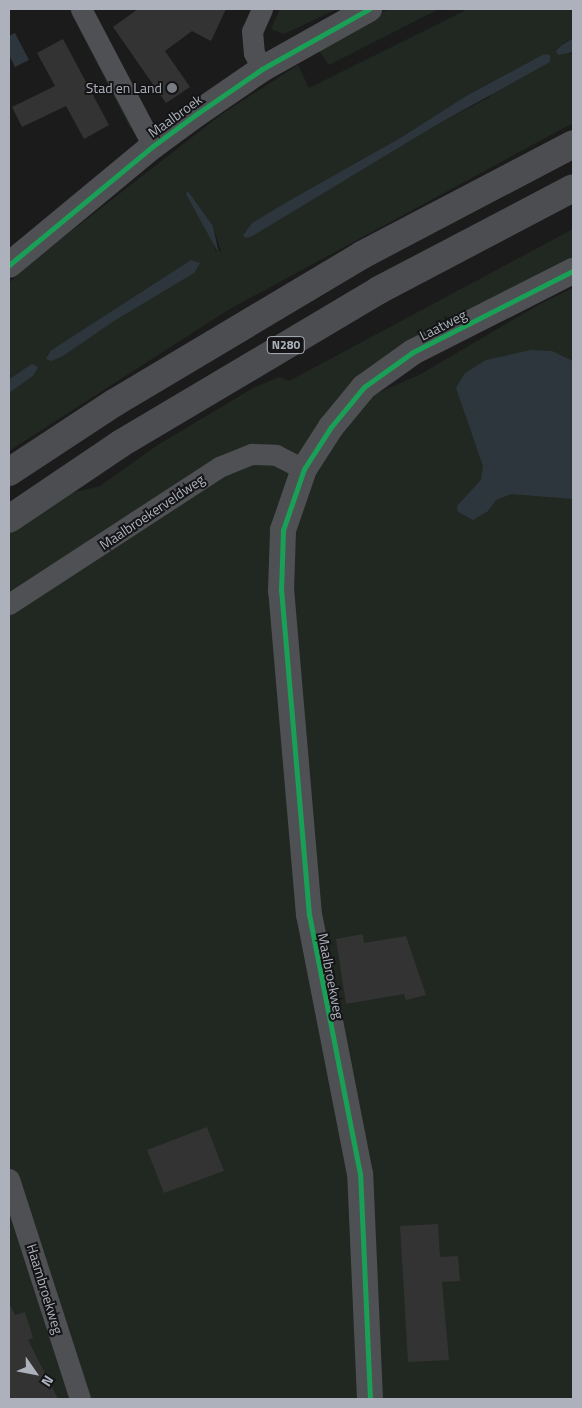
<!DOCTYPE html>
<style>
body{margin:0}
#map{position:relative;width:582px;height:1408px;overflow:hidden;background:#1b1b1b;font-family:"Titillium Web",sans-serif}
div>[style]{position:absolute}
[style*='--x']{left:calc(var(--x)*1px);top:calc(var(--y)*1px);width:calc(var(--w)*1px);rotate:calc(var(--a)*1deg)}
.green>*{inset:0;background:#202821}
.water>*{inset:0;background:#2d363d}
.building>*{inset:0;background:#333}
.minor>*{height:21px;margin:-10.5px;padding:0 10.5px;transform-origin:10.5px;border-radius:10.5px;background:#4f5054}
.tertiary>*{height:26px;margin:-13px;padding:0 13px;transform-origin:13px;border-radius:13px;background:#4f5054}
.trunk>*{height:28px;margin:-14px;padding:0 14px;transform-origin:14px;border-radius:14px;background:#4c4d50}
.cycleway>*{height:5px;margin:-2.5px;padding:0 2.5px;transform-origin:2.5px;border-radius:2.5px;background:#1a9f57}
.dots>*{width:14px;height:14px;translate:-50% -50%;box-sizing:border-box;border:2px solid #151517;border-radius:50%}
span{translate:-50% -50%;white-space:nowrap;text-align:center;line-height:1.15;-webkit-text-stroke:4px #151517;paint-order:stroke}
.shield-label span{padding:1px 4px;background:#151517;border:1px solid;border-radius:4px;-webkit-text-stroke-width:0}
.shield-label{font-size:12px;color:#acb1bb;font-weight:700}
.poi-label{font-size:14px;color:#acb1bb}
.right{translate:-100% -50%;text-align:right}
.street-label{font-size:14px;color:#acb1bb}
.frame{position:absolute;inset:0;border:10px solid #acb1bb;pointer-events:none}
.north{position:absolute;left:10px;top:1348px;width:50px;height:50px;-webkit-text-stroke:4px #151517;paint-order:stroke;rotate:123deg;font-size:14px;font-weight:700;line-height:20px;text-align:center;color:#acb1bb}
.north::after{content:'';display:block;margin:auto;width:18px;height:22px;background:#acb1bb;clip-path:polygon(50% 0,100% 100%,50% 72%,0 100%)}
</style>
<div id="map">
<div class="green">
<i style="clip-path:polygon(69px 9px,71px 9px,132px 128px,130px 128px)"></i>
<i style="clip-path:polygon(280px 9px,337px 9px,284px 34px,271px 29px)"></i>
<i style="clip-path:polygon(388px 9px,439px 9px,329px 65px,319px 51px)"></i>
<i style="clip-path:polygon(evenodd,468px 9px,573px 9px,573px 38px,562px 44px,570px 54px,573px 52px,573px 123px,228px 310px,9px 451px,9px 393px,33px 376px,20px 371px,9px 379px,9px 283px,25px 267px,222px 114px,298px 65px,309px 88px,468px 9px,544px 54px,486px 99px,438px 124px,251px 237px,245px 238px,243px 235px,252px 223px,402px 137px,466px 96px,544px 54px,468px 9px,188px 191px,213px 226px,221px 251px,216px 252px,211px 235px,187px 195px,188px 191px,468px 9px,191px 260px,63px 356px,47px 355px,50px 351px,191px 260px)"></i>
<i style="clip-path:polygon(573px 229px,573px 262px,338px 410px,419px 375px,540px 304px,573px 288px,573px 1399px,9px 1399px,9px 508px,100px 486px,156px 446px,253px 388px,279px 377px,289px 381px)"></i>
</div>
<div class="water">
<i style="clip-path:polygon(15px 33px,29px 60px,15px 67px,9px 55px,9px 36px)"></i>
<i style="clip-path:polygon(573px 38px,573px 52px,558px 55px,556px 51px,562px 45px)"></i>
<i style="clip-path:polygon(544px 54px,550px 55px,550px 62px,438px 124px,251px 237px,245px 238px,243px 235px,252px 223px,287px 202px,402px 137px,466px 96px)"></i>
<i style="clip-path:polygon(188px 191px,213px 226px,219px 254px,186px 194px)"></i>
<i style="clip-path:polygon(191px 260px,200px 263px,194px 273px,114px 321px,63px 356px,51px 361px,46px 359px,50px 351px)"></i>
<i style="clip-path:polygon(531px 350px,552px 351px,573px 361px,573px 499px,511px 494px,496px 500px,488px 511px,473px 520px,458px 512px,457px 506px,481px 480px,483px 466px,456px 388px,465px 373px,486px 360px)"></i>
<i style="clip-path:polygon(32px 364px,38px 367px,33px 376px,9px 393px,9px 379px)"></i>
</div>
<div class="building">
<i style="clip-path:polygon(138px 9px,226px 9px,211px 41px,192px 31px,165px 51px,190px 87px,166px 103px,113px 27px)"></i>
<i style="clip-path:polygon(63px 39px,109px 125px,84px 139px,66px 106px,22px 127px,12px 107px,55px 86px,37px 53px)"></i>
<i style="clip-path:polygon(363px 934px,364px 943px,406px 936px,426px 995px,406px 1000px,404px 994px,346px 1004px,336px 939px)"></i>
<i style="clip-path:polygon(207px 1127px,224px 1171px,164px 1193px,147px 1150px)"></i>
<i style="clip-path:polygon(438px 1224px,440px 1257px,458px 1256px,460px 1281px,442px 1282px,449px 1360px,408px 1362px,400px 1226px)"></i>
<i style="clip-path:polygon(9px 1303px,15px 1315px,25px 1312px,33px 1338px,28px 1340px,58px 1399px,9px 1399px)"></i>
</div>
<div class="minor">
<i style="--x:81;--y:9;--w:155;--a:62.3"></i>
<i style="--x:262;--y:9;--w:24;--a:114"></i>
<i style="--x:252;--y:31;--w:22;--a:85"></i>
<i style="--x:254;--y:53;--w:18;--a:63"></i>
<i style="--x:9;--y:604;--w:251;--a:-33.1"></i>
<i style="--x:219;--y:467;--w:35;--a:-22"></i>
<i style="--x:252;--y:454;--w:24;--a:2"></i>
<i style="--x:276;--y:455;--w:31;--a:27"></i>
<i style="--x:9;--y:1179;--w:231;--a:72.1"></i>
</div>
<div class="tertiary">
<i style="--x:9;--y:265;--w:187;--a:-39.6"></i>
<i style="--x:153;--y:146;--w:56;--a:-36.3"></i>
<i style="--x:198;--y:113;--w:78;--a:-34.5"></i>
<i style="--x:262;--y:69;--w:123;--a:-29.3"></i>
<i style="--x:370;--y:1399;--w:225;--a:-92.5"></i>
<i style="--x:360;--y:1174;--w:264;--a:-101.1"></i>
<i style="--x:309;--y:915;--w:325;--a:-94.9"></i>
<i style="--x:281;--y:591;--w:61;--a:-88.1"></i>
<i style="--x:283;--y:530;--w:65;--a:-71"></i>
<i style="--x:304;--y:469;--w:50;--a:-57.3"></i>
<i style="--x:331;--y:427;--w:52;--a:-50.5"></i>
<i style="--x:364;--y:387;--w:60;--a:-35.5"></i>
<i style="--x:413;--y:352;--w:179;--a:-26.9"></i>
</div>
<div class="trunk">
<i style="--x:9;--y:472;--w:126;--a:-33.3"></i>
<i style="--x:114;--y:403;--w:289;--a:-30.8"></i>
<i style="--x:362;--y:255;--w:238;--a:-27.7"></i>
<i style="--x:9;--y:519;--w:134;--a:-34"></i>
<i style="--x:120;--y:444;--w:301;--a:-30.7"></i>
<i style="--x:379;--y:290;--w:219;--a:-27.7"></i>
</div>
<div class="cycleway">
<i style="--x:9;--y:265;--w:187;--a:-39.6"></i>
<i style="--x:153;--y:146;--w:56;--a:-36.3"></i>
<i style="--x:198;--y:113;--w:78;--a:-34.5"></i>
<i style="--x:262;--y:69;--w:123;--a:-29.3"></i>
<i style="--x:370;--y:1399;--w:225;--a:-92.5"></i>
<i style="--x:360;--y:1174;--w:264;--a:-101.1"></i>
<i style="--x:309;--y:915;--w:325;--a:-94.9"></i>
<i style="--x:281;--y:591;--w:61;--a:-88.1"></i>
<i style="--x:283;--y:530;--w:65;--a:-71"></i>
<i style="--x:304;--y:469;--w:50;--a:-57.3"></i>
<i style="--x:331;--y:427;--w:52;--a:-50.5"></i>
<i style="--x:364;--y:387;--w:60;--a:-35.5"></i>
<i style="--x:413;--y:352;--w:179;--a:-26.9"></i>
</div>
<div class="dots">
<i style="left:172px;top:88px;background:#797c83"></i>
</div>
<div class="shield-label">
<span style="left:286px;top:345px">N280</span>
</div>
<div class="poi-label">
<span class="right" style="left:162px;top:88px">Stad en Land</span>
</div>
<div class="street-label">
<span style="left:175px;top:116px;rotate:-36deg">Maalbroek</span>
<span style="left:443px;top:325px;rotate:-27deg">Laatweg</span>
<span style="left:152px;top:512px;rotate:-34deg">Maalbroekerveldweg</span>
<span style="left:331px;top:976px;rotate:79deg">Maalbroekweg</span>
<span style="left:45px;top:1289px;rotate:73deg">Haambroekweg</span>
</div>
<div class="frame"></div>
<div class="north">N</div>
</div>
